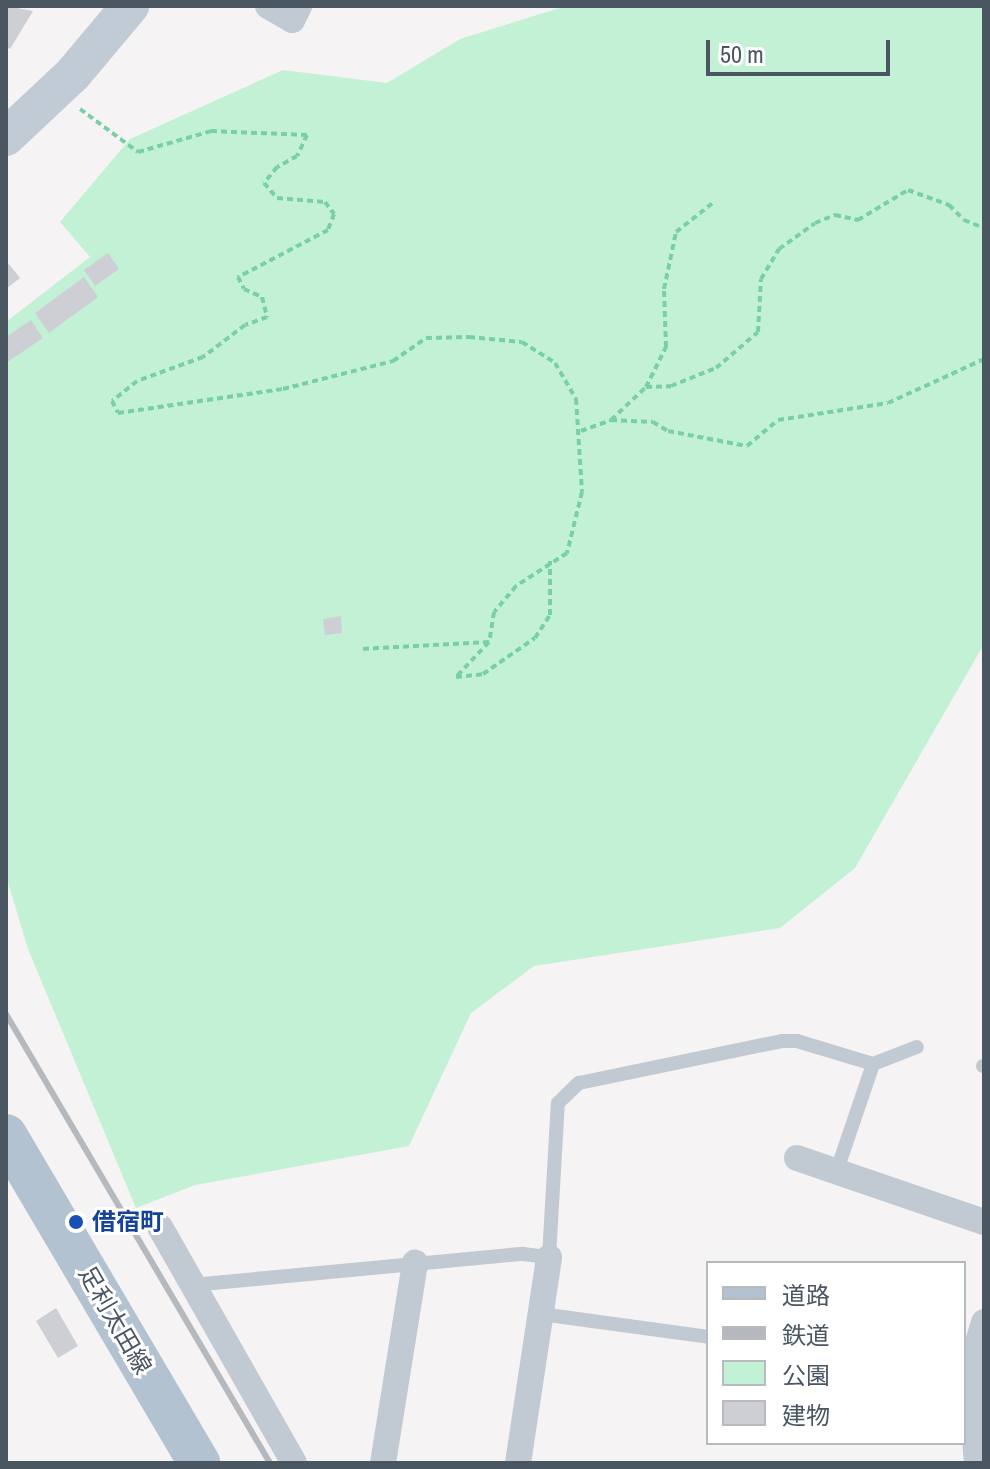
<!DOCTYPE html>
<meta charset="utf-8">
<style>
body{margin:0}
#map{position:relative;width:990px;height:1469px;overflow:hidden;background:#f5f3f3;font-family:"Archivo Narrow","Noto Sans JP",sans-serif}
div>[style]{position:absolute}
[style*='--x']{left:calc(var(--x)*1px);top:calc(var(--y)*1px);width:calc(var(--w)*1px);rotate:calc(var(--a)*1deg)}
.green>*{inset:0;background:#c3f1d5}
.building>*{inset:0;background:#cdcfd5}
.path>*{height:4px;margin-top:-2px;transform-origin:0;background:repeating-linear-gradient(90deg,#7ad0a6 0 6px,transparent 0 10px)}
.lane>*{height:14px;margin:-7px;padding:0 7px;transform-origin:7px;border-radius:7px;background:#c1cad2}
.street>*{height:26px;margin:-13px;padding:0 13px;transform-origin:13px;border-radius:13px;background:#c1cad2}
.secondary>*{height:38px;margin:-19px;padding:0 19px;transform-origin:19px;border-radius:19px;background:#c1cbd6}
.primary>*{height:42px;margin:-21px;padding:0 21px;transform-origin:21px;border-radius:21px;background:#b3c2d1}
.rail>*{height:6px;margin:-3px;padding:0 3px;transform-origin:3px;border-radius:3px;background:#b5b8bd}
.dots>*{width:22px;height:22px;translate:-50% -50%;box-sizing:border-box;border:4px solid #fff;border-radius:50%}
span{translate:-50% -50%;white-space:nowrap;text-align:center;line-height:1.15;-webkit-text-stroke:6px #fff;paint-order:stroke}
.transit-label{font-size:24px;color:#164399;font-weight:700}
.left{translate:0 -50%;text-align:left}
.street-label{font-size:24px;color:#4a5661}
.frame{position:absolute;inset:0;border:8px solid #4a5661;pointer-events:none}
.legend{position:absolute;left:706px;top:1261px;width:260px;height:184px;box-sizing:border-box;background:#fff;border:2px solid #b7bbc0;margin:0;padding:10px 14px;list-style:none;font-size:24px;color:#4a5661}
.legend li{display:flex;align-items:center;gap:16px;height:40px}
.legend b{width:40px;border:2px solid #b7bbc0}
.scale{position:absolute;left:706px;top:40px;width:184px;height:36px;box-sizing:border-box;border:4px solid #4a5661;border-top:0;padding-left:10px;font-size:24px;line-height:28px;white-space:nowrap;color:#4a5661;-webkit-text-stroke:6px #fff;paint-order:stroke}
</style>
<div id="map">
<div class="green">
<i style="clip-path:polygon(566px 6px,984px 6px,984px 644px,855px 868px,780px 928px,534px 966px,471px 1013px,409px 1146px,195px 1185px,136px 1208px,28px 949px,6px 876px,6px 322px,90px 257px,60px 222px,130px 139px,283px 70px,387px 83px,460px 39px)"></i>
</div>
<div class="building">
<i style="clip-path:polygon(6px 6px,33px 11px,10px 49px,6px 47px)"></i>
<i style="clip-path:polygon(108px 253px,119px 269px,95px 286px,84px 270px)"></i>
<i style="clip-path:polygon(9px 264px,20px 278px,6px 289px,6px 266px)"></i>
<i style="clip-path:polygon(84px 277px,98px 297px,49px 333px,35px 313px)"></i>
<i style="clip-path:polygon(31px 320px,43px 338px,6px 363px,6px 337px)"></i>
<i style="clip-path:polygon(341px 616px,342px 633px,325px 635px,323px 619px)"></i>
<i style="clip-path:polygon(56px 1308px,78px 1346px,58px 1358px,36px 1321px)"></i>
</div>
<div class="path">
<i style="--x:80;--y:109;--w:72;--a:36.6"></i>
<i style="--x:138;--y:152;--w:76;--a:-16"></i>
<i style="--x:211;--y:131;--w:96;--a:2.4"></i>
<i style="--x:307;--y:135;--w:23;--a:115"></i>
<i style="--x:297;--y:156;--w:23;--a:151"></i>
<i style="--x:277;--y:167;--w:21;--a:129"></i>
<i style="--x:264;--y:183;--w:20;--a:49"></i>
<i style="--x:277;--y:198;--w:48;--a:4.8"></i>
<i style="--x:325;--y:202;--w:15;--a:53"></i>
<i style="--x:334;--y:214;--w:17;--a:111"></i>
<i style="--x:328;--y:230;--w:102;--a:152.4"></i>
<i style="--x:238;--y:277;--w:13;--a:63"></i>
<i style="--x:244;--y:289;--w:20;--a:24"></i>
<i style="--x:262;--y:297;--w:21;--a:76"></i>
<i style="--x:267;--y:317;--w:23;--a:160"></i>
<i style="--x:245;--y:325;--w:53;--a:142.7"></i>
<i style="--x:203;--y:357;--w:70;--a:160"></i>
<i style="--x:137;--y:381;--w:32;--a:141"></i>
<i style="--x:112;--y:401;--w:13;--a:63"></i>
<i style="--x:118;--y:413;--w:167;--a:-8.3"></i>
<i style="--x:283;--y:389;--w:114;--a:-14.3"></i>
<i style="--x:393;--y:361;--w:40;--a:-34.9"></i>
<i style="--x:426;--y:338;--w:43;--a:-1.3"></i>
<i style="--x:469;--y:337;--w:53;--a:5.4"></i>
<i style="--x:522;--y:342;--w:39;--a:32"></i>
<i style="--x:555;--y:363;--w:42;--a:59.7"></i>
<i style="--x:576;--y:399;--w:93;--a:86.3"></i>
<i style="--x:582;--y:492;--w:63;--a:103.8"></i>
<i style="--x:567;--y:553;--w:61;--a:147.1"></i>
<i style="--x:516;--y:586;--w:34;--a:130"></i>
<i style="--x:494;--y:612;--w:30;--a:99"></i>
<i style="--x:489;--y:642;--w:129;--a:176.9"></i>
<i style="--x:646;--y:387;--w:25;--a:-2"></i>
<i style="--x:671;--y:386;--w:48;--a:-21.8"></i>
<i style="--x:716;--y:368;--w:55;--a:-40.6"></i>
<i style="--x:758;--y:332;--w:53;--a:-86.8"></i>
<i style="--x:761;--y:279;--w:35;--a:-59"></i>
<i style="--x:779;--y:249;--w:44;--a:-35.8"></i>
<i style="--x:815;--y:223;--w:22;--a:-22"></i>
<i style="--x:835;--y:215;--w:24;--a:12"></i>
<i style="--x:858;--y:220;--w:58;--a:-31"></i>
<i style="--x:908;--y:190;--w:44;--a:20.1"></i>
<i style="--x:949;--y:205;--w:21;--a:45"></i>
<i style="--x:964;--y:220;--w:22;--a:22"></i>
<i style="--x:611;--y:420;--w:48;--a:-43.3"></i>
<i style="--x:646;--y:387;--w:45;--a:-63.4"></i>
<i style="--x:666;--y:347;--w:58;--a:-92"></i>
<i style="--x:664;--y:289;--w:58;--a:-78.1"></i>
<i style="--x:676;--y:232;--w:48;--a:-38.3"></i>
<i style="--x:581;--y:431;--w:32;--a:-20"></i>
<i style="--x:611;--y:420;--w:42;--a:2.7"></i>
<i style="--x:653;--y:422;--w:17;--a:31"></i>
<i style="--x:668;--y:431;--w:80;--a:10.8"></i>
<i style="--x:747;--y:446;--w:40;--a:-40"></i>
<i style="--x:778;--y:420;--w:111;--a:-8.8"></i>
<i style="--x:888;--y:403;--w:106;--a:-24.6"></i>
<i style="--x:489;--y:642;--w:48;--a:133.3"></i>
<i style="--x:456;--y:677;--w:27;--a:-6"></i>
<i style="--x:483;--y:674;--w:63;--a:-34.7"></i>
<i style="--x:535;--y:638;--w:27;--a:-57"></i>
<i style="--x:550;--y:615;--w:54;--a:-90"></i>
</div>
<div class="lane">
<i style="--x:983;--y:1066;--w:1;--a:0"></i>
<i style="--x:837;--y:1170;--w:112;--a:-71.2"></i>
<i style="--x:873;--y:1064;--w:47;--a:-21.1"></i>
<i style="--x:192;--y:1285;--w:332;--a:-5.4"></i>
<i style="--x:523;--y:1254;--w:26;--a:7"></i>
<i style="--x:549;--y:1257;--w:154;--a:-86.7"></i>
<i style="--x:558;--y:1103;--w:29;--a:-44"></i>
<i style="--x:579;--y:1083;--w:207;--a:-11.7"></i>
<i style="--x:782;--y:1041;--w:15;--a:0"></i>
<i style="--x:797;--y:1041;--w:79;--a:16.8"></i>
<i style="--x:541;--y:1314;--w:169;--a:7.8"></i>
</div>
<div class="street">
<i style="--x:268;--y:6;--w:28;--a:30"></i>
<i style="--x:292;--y:20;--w:16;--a:-63"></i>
<i style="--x:797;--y:1158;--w:198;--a:18.9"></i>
<i style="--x:160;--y:1227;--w:271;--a:60.4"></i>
<i style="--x:383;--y:1463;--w:203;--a:-80.9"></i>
<i style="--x:518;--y:1463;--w:208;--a:-81.4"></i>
<i style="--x:977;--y:1463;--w:90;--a:-95.1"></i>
<i style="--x:969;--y:1373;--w:53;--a:-73.6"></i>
</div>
<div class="secondary">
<i style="--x:6;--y:137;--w:92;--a:-43.2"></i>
<i style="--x:73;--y:74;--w:89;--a:-50"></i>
</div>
<div class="primary">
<i style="--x:6;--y:1135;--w:381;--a:59.5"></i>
</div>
<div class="rail">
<i style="--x:6;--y:1014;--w:521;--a:59.55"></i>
</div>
<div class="dots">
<i style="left:76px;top:1222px;background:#1a4fb4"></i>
</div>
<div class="transit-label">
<span class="left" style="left:92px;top:1222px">借宿町</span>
</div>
<div class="street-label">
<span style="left:115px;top:1320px;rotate:60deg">足利太田線</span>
</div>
<div class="frame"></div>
<ul class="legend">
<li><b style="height:10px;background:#b3c2d1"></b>道路</li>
<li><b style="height:10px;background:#b5b8bd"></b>鉄道</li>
<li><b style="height:22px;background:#c3f1d5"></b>公園</li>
<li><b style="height:22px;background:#cdcfd5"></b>建物</li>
</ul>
<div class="scale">50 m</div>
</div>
